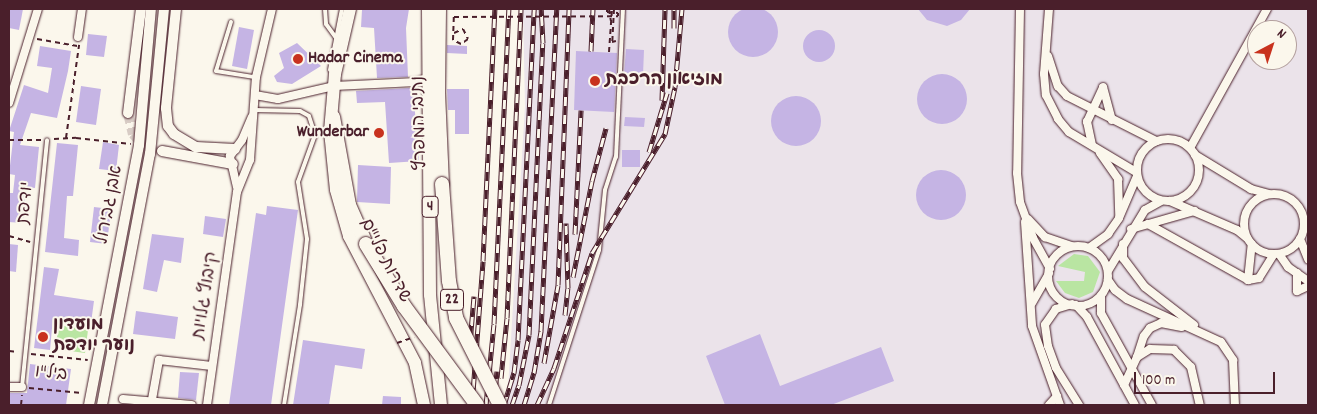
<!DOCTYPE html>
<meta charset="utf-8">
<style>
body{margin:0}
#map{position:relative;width:1317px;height:414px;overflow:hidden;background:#fbf7ec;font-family:Dekko,"Playpen Sans Hebrew",sans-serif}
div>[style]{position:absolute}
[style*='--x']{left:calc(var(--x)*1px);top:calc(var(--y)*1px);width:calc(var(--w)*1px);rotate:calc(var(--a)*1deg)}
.built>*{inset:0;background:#ebe3ea}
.green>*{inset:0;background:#b9e5a2}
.building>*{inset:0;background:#c5b4e4}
.round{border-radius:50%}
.tertiary-tunnel>*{height:10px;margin-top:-5px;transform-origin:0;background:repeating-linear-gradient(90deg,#d8ccc5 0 10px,transparent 0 15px)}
.path>*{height:2px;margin-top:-1px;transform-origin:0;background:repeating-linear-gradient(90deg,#4a1f2b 0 5px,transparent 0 9px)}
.roads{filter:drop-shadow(0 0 1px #4a1f2b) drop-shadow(0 0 1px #4a1f2b)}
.service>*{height:4px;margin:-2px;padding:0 2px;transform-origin:2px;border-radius:2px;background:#fbf7ec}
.minor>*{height:8px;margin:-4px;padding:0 4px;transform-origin:4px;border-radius:4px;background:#fbf7ec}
.minor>.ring{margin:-4px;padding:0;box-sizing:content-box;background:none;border:8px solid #fbf7ec;border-radius:50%}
.tertiary>*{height:10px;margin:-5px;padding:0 5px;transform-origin:5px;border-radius:5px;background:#fbf7ec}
.trunk>*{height:12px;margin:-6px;padding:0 6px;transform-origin:6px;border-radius:6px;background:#fbf7ec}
.motorway>*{height:14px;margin:-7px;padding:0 7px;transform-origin:7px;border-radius:7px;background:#fbf7ec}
.rail>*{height:5px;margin-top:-2.5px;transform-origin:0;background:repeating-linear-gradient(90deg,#fbf7ec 0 9px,#4a1f2b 0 18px);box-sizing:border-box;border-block:1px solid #4a1f2b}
.path-bridge>*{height:2px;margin-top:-1px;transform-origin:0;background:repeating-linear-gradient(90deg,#4a1f2b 0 5px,transparent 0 9px)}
.bridges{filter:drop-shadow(0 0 1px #4a1f2b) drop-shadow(0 0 1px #4a1f2b)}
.motorway-bridge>*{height:14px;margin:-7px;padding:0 7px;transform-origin:7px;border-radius:7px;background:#fbf7ec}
.dots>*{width:14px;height:14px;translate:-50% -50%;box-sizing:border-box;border:2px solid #fbf7ec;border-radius:50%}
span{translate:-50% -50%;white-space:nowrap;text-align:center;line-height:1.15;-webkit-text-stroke:4px #fbf7ec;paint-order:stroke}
.shield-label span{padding:1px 4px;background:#fbf7ec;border:1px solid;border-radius:4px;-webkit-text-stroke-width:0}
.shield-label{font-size:16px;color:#4a1f2b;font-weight:700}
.poi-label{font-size:18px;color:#4a1f2b;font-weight:700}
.left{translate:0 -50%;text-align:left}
.right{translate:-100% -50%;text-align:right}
.street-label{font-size:18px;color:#4a1f2b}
.frame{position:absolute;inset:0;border:10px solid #4a1f2b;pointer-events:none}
.north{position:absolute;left:1247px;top:20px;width:50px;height:50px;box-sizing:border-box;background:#fbf7ec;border:1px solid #b4a19f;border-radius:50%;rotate:40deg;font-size:14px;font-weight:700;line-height:20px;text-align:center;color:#4a1f2b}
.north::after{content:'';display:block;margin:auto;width:18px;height:22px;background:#c8321e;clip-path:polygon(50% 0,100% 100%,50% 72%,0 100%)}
.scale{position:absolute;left:1134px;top:372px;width:141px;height:22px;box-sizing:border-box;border:2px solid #4a1f2b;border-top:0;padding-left:6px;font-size:15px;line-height:18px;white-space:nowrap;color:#4a1f2b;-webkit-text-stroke:4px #fbf7ec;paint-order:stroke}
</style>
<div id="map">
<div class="built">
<i style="clip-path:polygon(evenodd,523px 9px,1308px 9px,1308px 405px,507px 405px,525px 106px,523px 9px,1257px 30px,1287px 30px,1287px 60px,1257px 60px,1257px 30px)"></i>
</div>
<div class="green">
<i style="clip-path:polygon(1074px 254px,1088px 256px,1100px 272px,1093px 292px,1079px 298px,1065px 293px,1056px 281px,1084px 281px,1085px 272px,1058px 266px)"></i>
<i style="clip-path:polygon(59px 325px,88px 330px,85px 353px,55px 349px)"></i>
</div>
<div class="building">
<i class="round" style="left:728px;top:7px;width:50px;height:50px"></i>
<i style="clip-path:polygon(9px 9px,23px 9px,19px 30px,9px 28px)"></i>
<i style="clip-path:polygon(391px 9px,409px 9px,406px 28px,408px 77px,377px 78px,374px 28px,361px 27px,362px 10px)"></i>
<i style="clip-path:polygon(918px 9px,970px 9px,961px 20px,947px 26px,927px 20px)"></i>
<i style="clip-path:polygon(239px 27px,254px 30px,247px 69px,232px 66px)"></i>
<i class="round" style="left:803px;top:30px;width:32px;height:32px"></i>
<i style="clip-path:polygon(88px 34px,107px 36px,104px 57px,86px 55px)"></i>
<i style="clip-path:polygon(297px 43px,321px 66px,292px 84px,277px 82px,274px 76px,284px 68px,279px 53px)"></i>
<i style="clip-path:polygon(447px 45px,467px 46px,467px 54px,447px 53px)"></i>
<i style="clip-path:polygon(40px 46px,71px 51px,68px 71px,57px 118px,31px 113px,20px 145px,39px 147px,35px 188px,26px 187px,23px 223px,9px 222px,9px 193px,13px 193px,15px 175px,9px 174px,14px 132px,9px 131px,24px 85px,48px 93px,52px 68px,37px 66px)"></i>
<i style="clip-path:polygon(626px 49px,644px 50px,643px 75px,624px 75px)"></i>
<i style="clip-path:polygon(576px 51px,617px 53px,614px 112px,574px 110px)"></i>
<i class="round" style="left:917px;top:74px;width:50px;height:50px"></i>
<i style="clip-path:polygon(81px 86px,101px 89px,96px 125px,76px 122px)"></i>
<i style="clip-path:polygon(409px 88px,413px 88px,419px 161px,389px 163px,385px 102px,357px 103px,356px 91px)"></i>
<i style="clip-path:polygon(447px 89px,469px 89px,469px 134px,455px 134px,455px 110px,448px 110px)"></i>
<i class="round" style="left:771px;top:96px;width:50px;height:50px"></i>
<i style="clip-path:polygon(625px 117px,645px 118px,644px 127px,624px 126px)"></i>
<i style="clip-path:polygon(103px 142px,119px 145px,116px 171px,99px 169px)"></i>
<i style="clip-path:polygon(57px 143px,78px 145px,73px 196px,67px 196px,64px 238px,79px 240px,78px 256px,45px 252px)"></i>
<i style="clip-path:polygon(622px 150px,640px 150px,640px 167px,622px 167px)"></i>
<i style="clip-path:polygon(358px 165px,391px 167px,390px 204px,357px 202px)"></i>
<i class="round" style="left:916px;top:170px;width:50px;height:50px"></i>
<i style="clip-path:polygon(267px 206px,298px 210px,271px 405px,229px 405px,256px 213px,266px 215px)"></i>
<i style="clip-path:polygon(94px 207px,111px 209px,107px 244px,90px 242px)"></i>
<i style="clip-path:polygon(205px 216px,226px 219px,223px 237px,203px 234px)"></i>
<i style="clip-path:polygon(152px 234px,184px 238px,181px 263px,164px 260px,157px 292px,143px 289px)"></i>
<i style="clip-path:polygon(9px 244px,18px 245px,16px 272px,9px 271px)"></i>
<i style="clip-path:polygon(44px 267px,59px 269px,54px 295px,94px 301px,91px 323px,53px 317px,50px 350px,34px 348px)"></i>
<i style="clip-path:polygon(136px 311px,178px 317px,175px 339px,133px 334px)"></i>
<i style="clip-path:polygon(760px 334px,780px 386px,881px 347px,894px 381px,831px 405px,725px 405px,706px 356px)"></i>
<i style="clip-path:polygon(303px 340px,365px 349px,362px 369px,335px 365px,329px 405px,293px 405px)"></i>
<i style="clip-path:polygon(30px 364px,71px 369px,66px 405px,9px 405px,9px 393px,27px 393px)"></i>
<i style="clip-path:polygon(180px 372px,199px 373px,196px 400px,178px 398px)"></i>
<i style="clip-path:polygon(383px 396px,401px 397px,401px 405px,382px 405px)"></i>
</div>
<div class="tertiary-tunnel">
<i style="--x:128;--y:113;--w:22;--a:77"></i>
<i style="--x:133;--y:134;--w:15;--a:48"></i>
</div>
<div class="path">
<i style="--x:609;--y:9;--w:12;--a:81"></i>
<i style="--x:614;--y:9;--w:33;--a:93"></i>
<i style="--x:612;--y:42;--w:4;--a:-14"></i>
<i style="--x:37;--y:39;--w:41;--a:9.9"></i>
<i style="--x:609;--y:52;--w:43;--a:-86"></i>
<i style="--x:66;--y:138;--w:94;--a:-82"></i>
<i style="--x:54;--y:139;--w:22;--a:-3"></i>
<i style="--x:76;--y:138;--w:55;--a:6.2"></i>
<i style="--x:9;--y:140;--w:32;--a:0"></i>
<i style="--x:9;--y:236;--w:22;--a:16"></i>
<i style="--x:9;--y:351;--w:9;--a:6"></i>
<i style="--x:31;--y:354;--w:57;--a:6"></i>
<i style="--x:29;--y:388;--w:53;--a:5.4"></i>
<i style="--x:21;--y:405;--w:10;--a:-84"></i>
</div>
<div class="roads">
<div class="service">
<i style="--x:325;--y:9;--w:15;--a:86"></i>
<i style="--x:326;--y:24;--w:17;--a:54"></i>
<i style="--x:231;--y:22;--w:51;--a:107"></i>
<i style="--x:216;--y:71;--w:39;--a:9"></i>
<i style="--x:330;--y:70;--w:62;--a:-78.9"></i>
<i style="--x:255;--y:110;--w:45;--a:1.3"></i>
<i style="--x:300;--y:111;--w:10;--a:29"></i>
<i style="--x:309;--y:116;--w:20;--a:72"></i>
<i style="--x:315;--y:135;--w:50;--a:109.9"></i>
<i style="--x:298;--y:182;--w:58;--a:81"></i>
<i style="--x:307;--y:239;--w:66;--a:96.1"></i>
<i style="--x:300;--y:305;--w:101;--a:99.1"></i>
<i style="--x:22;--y:387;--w:248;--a:-84.2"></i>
<i style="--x:549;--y:405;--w:163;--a:-72.1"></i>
<i style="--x:599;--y:250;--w:60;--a:-84.3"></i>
<i style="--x:605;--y:190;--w:35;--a:-72"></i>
<i style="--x:616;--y:157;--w:148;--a:-87.3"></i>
</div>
<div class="minor">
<i style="--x:1020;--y:9;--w:164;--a:91"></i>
<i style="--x:1017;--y:173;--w:29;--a:84"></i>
<i style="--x:1020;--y:202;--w:38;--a:70"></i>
<i style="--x:1033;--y:238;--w:35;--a:61"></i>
<i style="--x:1049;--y:9;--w:65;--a:94.4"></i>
<i style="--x:1044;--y:74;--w:21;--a:85"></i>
<i style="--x:1046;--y:95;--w:27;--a:63"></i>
<i style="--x:1058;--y:119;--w:17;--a:50"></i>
<i style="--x:1069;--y:132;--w:78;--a:30.8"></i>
<i style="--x:78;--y:37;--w:28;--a:-82"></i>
<i style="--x:1048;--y:56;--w:32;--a:72"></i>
<i style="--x:1058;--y:86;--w:13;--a:48"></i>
<i style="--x:1067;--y:96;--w:100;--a:26.8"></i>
<i style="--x:1103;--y:87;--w:34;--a:75"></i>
<i style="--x:255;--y:95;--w:23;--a:10"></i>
<i style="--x:278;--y:99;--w:57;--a:-13.1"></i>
<i style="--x:334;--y:86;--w:82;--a:-2.8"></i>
<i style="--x:416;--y:82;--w:12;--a:-20"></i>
<i style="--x:9;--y:103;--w:98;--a:-72.9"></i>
<i class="ring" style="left:1137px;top:139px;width:54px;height:54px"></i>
<i style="--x:1092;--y:145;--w:24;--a:-102"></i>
<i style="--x:1087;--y:122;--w:38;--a:-65"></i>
<i style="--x:1190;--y:148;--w:159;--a:-61"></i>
<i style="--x:1100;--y:153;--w:32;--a:55"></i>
<i style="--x:1118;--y:179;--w:37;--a:88"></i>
<i style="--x:1195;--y:155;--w:66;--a:31.3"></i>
<i style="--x:1251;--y:189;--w:18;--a:16"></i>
<i style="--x:237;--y:187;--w:32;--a:-103"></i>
<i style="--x:230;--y:156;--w:20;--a:-53"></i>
<i style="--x:242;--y:140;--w:25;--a:-67"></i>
<i class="ring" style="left:1244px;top:194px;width:52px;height:52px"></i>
<i style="--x:1170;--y:201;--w:73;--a:23.4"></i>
<i style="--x:1237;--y:230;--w:13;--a:39"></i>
<i style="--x:1028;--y:219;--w:25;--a:47"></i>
<i style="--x:1045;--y:237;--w:28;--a:19"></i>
<i style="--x:1025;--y:222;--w:104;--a:86.1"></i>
<i style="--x:1032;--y:326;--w:84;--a:70.5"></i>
<i style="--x:1148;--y:224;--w:115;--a:29.2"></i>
<i style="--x:1248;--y:280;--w:11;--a:-10"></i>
<i style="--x:1259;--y:278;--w:28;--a:-58"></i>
<i style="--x:1131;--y:229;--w:66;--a:-15.9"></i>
<i style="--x:1300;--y:239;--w:22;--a:68"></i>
<i style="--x:1123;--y:244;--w:14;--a:90"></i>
<i style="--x:1123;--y:258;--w:36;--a:53"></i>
<i style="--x:1145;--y:287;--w:62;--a:37.8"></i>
<i class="ring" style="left:1048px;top:246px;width:52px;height:52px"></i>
<i style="--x:1089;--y:248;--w:24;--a:-36"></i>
<i style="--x:1108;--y:234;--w:19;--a:-55"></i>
<i style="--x:1119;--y:218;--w:46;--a:-66.8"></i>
<i style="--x:1279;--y:254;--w:16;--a:55"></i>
<i style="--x:1288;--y:267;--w:24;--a:35"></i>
<i style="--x:1108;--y:271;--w:71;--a:-58.8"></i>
<i style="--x:1145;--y:210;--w:18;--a:-29"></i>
<i style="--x:1297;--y:273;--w:18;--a:90"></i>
<i style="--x:1297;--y:291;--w:12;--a:-24"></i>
<i style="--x:1108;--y:280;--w:12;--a:55"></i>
<i style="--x:1115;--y:290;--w:15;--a:37"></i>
<i style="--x:1127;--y:299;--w:103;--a:24.6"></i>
<i style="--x:1221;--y:342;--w:22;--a:56"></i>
<i style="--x:1233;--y:360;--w:45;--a:87.5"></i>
<i style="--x:1248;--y:280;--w:36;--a:-84"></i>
<i style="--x:1101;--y:296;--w:17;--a:90"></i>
<i style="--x:1101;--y:313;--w:105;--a:61"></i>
<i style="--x:1032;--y:303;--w:34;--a:-60"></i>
<i style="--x:1072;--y:304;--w:17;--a:163"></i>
<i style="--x:1056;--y:309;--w:19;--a:125"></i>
<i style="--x:1045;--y:325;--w:21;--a:82"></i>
<i style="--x:1048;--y:346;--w:23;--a:70"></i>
<i style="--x:1056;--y:368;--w:44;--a:58.1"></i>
<i style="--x:1076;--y:305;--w:16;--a:47"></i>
<i style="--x:1087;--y:317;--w:100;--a:61.4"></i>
<i style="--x:1137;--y:357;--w:22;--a:-72"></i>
<i style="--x:1144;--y:336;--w:10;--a:-53"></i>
<i style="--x:1150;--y:328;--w:12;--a:-24"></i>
<i style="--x:1161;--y:323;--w:21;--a:11"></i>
<i style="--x:1124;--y:385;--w:31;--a:-65"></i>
<i style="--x:1137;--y:357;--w:15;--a:-32"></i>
<i style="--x:1150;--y:349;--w:24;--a:2"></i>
<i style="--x:1174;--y:350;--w:24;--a:45"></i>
<i style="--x:1191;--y:367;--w:39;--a:77"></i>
<i style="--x:9;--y:387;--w:13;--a:0"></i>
<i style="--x:123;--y:399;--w:69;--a:5"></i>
<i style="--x:151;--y:405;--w:46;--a:-79.9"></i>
<i style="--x:159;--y:360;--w:53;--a:6.5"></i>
<i style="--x:207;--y:405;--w:215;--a:-82"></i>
<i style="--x:237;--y:192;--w:35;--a:-68"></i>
<i style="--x:250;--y:160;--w:83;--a:-85.9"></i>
<i style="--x:256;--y:77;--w:70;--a:-76.8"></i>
<i style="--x:1049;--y:405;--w:12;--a:-48"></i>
</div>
<div class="tertiary">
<i style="--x:176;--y:9;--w:100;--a:95.8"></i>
<i style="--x:166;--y:108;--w:18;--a:84"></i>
<i style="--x:168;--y:126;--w:10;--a:53"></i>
<i style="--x:174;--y:134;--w:26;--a:31"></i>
<i style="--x:196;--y:147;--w:39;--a:3"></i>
<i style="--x:128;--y:113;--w:105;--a:-82.9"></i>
<i style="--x:162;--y:151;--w:72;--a:10.4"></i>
<i style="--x:89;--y:405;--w:265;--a:-79.1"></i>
<i style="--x:139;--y:145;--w:137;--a:-85"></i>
<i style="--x:102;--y:405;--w:256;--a:-79.2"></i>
<i style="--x:150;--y:154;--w:146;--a:-84.5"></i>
</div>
<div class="trunk">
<i style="--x:350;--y:9;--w:67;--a:103"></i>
<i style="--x:335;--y:74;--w:57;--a:95"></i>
<i style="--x:330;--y:131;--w:59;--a:84.2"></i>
<i style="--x:336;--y:190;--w:48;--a:74.2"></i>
<i style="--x:349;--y:236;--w:143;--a:62.5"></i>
<i style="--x:415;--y:363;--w:43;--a:77.9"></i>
<i style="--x:428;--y:9;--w:286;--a:89.6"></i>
<i style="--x:430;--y:295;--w:111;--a:84.3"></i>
</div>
<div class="motorway">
<i style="--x:439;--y:9;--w:84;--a:90.7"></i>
<i style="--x:438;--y:93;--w:91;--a:87.5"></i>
<i style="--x:333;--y:117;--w:89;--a:79.7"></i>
<i style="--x:349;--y:205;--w:43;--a:66.4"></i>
</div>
</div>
<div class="rail">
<i style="--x:674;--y:28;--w:19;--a:-90"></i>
<i style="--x:591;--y:51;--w:42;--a:-87.3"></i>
<i style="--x:662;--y:100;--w:91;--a:-88.1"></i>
<i style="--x:649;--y:152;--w:62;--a:-73"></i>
<i style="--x:575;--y:234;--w:124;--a:-87.2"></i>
<i style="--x:573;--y:277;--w:98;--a:-78.8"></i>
<i style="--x:592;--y:181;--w:55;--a:-75.2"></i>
<i style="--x:565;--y:315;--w:27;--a:-84"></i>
<i style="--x:568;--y:288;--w:65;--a:-91.8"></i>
<i style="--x:470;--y:343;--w:47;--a:-85.1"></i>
<i style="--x:544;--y:363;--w:79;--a:-79.8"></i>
<i style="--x:558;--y:285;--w:276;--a:-87.7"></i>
<i style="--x:501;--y:378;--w:60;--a:-84.3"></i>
<i style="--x:507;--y:318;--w:309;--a:-87.4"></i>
<i style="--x:472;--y:405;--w:144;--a:-85.6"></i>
<i style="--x:483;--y:261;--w:252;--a:-87.3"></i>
<i style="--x:486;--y:405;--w:81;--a:-84.4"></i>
<i style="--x:494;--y:324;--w:315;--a:-87.3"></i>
<i style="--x:494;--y:405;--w:34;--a:-85"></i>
<i style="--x:504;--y:405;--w:34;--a:-73"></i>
<i style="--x:514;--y:373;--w:33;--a:-83"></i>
<i style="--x:518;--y:340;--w:331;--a:-87.2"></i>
<i style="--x:512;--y:405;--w:21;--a:-71"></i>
<i style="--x:519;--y:385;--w:51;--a:-78.7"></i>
<i style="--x:529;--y:335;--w:292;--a:-87.3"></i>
<i style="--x:543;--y:43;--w:34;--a:-93"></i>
<i style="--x:524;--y:405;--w:34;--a:-73"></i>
<i style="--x:534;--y:373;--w:43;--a:-80.5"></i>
<i style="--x:541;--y:331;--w:322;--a:-87.2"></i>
<i style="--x:537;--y:405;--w:41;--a:-65.3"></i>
<i style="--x:554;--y:368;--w:121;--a:-71.7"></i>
<i style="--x:592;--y:253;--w:140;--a:-58.5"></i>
<i style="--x:665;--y:134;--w:48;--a:-78"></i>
<i style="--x:675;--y:87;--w:78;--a:-84.9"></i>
</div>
<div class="path-bridge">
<i style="--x:607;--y:9;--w:3;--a:90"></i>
<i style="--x:607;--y:12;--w:11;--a:5"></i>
<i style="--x:454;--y:33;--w:10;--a:-24"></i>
<i style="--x:463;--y:29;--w:11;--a:63"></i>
<i style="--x:468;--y:39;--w:9;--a:144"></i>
<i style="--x:461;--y:44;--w:9;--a:-153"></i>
<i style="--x:453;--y:40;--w:23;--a:-88"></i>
<i style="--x:454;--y:17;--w:164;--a:-0.3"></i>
<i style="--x:618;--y:16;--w:3;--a:-90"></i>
<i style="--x:397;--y:343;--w:18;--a:-19"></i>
</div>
<div class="bridges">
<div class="motorway-bridge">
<i style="--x:442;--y:184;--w:97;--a:85.9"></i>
<i style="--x:449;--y:281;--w:38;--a:79"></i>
<i style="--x:456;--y:318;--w:97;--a:63.2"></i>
<i style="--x:366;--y:244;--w:73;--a:58.5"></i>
<i style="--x:404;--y:306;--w:123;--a:53.6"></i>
</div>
</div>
<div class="dots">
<i style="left:298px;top:59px;background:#c8321e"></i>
<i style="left:595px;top:81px;background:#c8321e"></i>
<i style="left:379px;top:133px;background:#c8321e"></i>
<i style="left:43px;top:337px;background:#c8321e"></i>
</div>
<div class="shield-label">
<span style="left:430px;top:207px">4</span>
<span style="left:452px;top:300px">22</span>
</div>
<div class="poi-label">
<span class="left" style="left:308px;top:59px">Hadar Cinema</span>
<span class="left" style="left:605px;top:81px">מוזיאון הרכבת</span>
<span class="right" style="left:369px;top:133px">Wunderbar</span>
<span class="left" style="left:53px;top:337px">מועדון<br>נוער יודפת</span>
</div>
<div class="street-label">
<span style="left:421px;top:123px;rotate:-92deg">נתיבי המפרץ</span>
<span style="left:27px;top:203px;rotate:-85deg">יודפת</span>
<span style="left:111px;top:205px;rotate:-79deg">אבן גבירול</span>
<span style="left:384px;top:261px;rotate:63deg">שדרות פלי"ם</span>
<span style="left:207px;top:296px;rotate:-81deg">קיבוץ גלויות</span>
<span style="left:51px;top:375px;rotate:6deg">ביל"ו</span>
</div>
<div class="frame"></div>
<div class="north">N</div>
<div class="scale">100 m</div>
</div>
